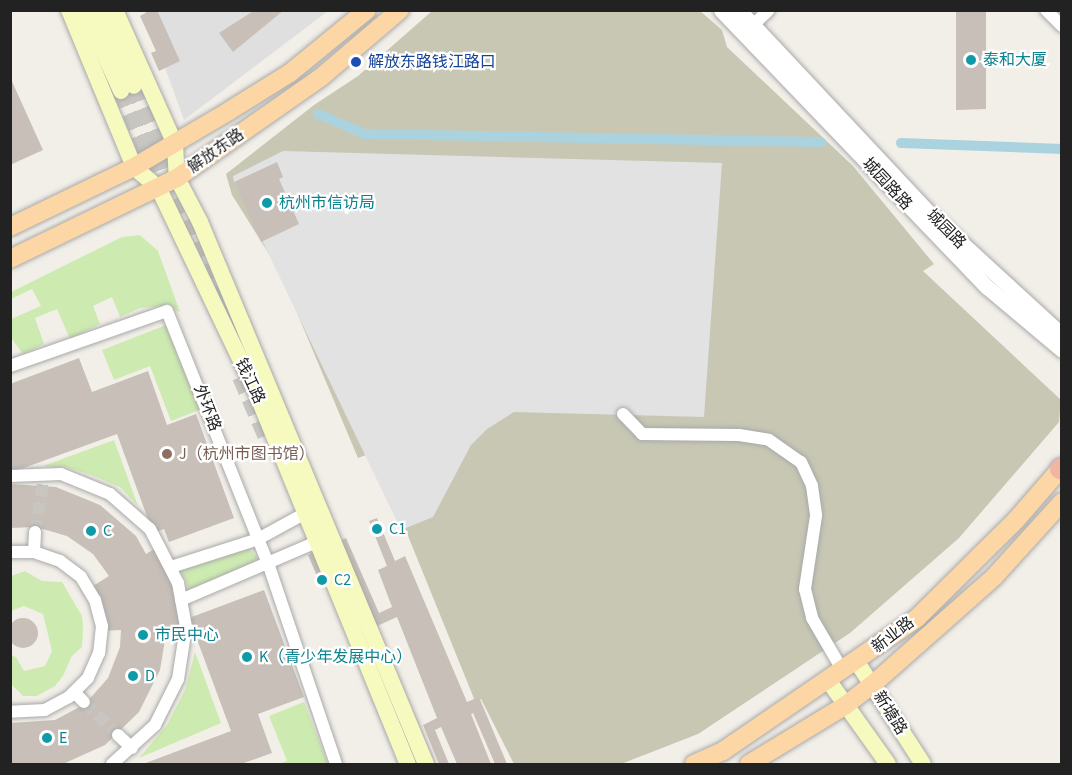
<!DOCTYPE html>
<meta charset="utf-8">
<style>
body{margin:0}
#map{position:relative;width:1072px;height:775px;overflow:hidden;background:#f2efe9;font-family:"Source Sans 3","Noto Sans SC",sans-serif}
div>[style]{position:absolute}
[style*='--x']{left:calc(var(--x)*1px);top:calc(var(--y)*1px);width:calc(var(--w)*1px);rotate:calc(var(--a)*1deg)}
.residential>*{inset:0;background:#e0dfdf}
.construction>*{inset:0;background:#c7c7b4}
.grass>*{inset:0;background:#cdebb0}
.parking>*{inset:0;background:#e2e2e2}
.canal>*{height:10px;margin:-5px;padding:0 5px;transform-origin:5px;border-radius:5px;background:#aad3df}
.building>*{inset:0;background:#c7bfb8}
.round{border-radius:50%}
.minor-tunnel>*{height:12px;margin-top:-6px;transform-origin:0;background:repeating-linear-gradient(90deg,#c8c6c1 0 12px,transparent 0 18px)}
.secondary-tunnel>*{height:16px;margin-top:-8px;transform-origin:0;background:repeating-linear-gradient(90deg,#c8c6c1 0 16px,transparent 0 24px)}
.roads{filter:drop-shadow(0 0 2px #a9a9a9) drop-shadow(0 0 2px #a9a9a9)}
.minor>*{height:12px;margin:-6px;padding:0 6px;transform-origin:6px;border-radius:6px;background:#fff}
.tertiary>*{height:15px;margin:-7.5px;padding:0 7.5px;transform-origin:7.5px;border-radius:7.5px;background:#fff}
.secondary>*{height:16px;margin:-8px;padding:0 8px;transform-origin:8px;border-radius:8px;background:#f7fabf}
.primary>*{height:18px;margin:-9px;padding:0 9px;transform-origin:9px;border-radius:9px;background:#fcd6a4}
.trunk>*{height:20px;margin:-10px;padding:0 10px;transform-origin:10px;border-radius:10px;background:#f2b4a3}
.dots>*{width:16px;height:16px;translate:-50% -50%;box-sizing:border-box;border:3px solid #fff;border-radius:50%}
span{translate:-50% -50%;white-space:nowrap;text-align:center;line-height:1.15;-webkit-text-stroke:4.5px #fff;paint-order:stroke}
.culture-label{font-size:16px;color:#0d838f}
.left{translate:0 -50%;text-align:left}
.transit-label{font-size:16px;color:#164399}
.street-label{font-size:16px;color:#222}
.education-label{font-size:16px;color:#785e54}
.frame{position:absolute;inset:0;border:12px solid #222;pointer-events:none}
</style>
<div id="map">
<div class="residential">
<i style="clip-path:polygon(144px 10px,328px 11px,184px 120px)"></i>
</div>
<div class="construction">
<i style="clip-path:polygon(432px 11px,700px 11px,722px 30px,727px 47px,853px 166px,934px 264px,923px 271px,1061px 400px,1059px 422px,959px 538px,850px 633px,698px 734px,621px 764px,514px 764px,481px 699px,475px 701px,374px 452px,358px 458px,279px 270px,232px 195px,226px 174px,314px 105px,358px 76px)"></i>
</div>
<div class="grass">
<i style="clip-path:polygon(140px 235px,158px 251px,180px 312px,162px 306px,140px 308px,120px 317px,112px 297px,93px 306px,100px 324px,70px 339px,57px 309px,35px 318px,44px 344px,23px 354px,11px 338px,11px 319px,41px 306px,32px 289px,11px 299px,11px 292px,122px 237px)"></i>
<i style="clip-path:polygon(174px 322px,207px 407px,171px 421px,150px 366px,114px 380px,102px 350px)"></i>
<i style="clip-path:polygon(114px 440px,138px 506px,120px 487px,91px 475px,66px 467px,43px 466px)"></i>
<i style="clip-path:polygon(247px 547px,257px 557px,254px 565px,189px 589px,181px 570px)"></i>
<i style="clip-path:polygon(25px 571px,42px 581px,62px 582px,82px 616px,83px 626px,82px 647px,72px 656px,63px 676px,55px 686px,37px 696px,23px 696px,11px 684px,11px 655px,16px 657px,24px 671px,45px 666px,52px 651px,43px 614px,24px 606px,11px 611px,11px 576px)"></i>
<i style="clip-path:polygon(195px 652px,221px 723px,139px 758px,167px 725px,185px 690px)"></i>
<i style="clip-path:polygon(304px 702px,328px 764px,279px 764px,287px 761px,269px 716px)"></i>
</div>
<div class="parking">
<i style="clip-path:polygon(283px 151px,722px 163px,704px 417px,514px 412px,487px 429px,471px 445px,433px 517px,401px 530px,234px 182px,233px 176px)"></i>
</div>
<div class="canal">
<i style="--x:318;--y:114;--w:51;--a:23.1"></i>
<i style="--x:365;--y:134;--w:456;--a:1"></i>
<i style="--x:901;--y:143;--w:161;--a:2.1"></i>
</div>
<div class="building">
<i style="clip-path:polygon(151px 10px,157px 10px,180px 61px,159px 71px,151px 53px,156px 51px,140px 16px)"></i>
<i style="clip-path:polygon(255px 10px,284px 10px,233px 52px,219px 33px)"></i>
<i style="clip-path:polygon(956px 10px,986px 10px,986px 109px,956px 110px)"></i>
<i style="clip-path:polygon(10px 77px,43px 150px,10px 165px)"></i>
<i style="clip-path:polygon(277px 162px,283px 177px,279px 179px,299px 224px,261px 242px,234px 182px)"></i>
<i style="clip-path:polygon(79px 358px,92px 392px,148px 371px,167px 425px,196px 414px,234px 518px,169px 542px,164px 529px,153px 533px,117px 434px,10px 473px,10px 384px)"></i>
<i style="clip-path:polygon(10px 484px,56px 487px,100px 505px,136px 536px,146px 554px,159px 546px,171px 567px,186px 627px,167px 628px,160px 670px,139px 712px,105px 745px,63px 764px,10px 764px,10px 723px,55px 720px,85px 704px,108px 678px,120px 647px,121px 630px,102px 631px,85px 591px,109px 576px,93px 554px,67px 536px,36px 527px,10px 528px)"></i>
<i style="clip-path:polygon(377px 518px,395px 561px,405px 556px,467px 702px,479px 697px,507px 764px,495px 764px,473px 713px,471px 714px,491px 764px,457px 764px,441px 727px,435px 730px,449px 764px,439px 764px,423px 725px,437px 718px,397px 617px,375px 627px,328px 585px,322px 588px,308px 555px,346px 538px,379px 613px,392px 607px,378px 570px,387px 566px,369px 521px)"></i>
<i style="clip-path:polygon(264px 590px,304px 697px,258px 714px,272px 753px,241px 764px,143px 764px,231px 731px,189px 618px)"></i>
<i class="round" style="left:8px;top:618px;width:30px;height:30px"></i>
</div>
<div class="minor-tunnel">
<i style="--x:35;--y:532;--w:50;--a:-80.7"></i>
<i style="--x:84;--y:702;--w:47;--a:44.1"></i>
</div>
<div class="secondary-tunnel">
<i style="--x:134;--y:86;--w:290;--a:67.5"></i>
<i style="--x:121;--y:91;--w:113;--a:67.7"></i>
<i style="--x:240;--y:377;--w:71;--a:66.7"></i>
</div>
<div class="roads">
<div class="minor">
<i style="--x:1046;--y:10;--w:23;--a:45"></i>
<i style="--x:748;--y:30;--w:29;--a:-44"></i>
<i style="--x:10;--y:366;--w:166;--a:-19.3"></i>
<i style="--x:167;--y:311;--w:271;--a:68.2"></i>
<i style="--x:268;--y:563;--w:212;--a:71.3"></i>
<i style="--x:623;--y:414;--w:28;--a:46"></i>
<i style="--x:642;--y:434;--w:97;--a:0.6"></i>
<i style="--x:739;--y:435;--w:30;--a:9"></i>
<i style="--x:769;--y:440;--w:39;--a:35"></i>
<i style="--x:801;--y:462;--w:26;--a:65"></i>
<i style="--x:812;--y:486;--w:30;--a:82"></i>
<i style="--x:816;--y:516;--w:74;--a:98.6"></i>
<i style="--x:805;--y:589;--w:30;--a:76"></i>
<i style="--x:812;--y:618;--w:61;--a:59.7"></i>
<i style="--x:10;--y:476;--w:51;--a:-2.2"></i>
<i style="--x:61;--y:474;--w:53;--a:22.2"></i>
<i style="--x:110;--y:494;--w:53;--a:41.2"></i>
<i style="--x:150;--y:529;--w:61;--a:62.6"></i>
<i style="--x:178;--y:583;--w:45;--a:79.7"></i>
<i style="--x:186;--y:627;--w:53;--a:98.7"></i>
<i style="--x:178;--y:679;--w:51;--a:116.6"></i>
<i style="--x:155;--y:725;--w:58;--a:137.8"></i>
<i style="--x:10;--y:552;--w:24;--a:0"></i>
<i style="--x:34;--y:552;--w:28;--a:19"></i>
<i style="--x:60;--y:561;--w:26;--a:37"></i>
<i style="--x:81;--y:577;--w:27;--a:59"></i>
<i style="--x:95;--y:600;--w:27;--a:75"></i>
<i style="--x:102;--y:626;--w:27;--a:96"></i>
<i style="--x:99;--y:653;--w:27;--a:114"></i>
<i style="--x:88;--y:678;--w:27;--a:135"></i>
<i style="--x:69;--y:697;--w:27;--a:152"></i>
<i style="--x:45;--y:710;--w:35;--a:177"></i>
<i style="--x:34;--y:552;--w:20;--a:-87"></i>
<i style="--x:171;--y:567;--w:91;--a:-17.8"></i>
<i style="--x:258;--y:539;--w:60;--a:-28.7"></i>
<i style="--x:181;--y:600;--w:155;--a:-23.2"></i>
<i style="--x:74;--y:692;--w:14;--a:45"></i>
<i style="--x:118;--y:735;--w:19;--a:43"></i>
</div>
<div class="tertiary">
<i style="--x:721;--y:10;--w:384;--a:46.2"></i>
<i style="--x:987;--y:287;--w:98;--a:40"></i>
<i style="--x:739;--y:10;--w:279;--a:46.9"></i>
<i style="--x:930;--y:214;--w:179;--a:42.5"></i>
</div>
<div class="secondary">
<i style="--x:69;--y:10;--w:170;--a:67.5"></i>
<i style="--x:134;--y:167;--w:33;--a:41"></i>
<i style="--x:159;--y:189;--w:230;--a:64.5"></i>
<i style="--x:258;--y:397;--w:396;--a:67.8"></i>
<i style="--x:84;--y:10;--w:89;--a:65.4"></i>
<i style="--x:100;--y:10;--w:83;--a:65.9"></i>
<i style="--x:115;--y:10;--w:147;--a:65.9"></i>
<i style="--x:175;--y:144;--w:34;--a:87"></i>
<i style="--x:177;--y:178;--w:50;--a:62.4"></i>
<i style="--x:200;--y:222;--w:587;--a:67.37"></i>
<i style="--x:857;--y:662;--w:121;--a:57.1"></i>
<i style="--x:828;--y:680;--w:103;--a:54.5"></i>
</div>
<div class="primary">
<i style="--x:10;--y:227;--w:138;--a:-25.8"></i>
<i style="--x:134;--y:167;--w:110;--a:-30.5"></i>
<i style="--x:229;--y:111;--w:72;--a:-31.9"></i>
<i style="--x:290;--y:73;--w:99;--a:-39.3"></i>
<i style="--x:10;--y:259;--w:186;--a:-25.9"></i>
<i style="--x:177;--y:178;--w:174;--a:-35"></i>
<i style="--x:320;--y:78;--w:105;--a:-40.4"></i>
<i style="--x:694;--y:764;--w:32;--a:-24"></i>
<i style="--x:723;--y:751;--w:235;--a:-34.4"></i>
<i style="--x:917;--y:618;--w:139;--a:-44.7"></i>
<i style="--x:1016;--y:520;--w:70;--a:-49"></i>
<i style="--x:749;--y:764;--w:114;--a:-31.3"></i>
<i style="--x:846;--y:705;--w:33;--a:-38"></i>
<i style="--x:872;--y:685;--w:163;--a:-41.5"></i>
<i style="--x:994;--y:577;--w:101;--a:-47.8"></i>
</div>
<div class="trunk">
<i style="--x:1060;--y:469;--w:2;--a:-27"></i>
</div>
</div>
<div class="dots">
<i style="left:971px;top:60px;background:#0f9aa8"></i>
<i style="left:356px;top:62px;background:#1a4fb4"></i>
<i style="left:267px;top:203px;background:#0f9aa8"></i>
<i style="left:167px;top:454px;background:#8d6e63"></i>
<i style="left:377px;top:529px;background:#0f9aa8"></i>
<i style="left:91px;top:531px;background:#0f9aa8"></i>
<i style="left:322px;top:580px;background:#0f9aa8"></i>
<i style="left:143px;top:635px;background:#0f9aa8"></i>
<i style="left:247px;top:657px;background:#0f9aa8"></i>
<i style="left:133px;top:676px;background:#0f9aa8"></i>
<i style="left:47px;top:738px;background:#0f9aa8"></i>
</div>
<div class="culture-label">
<span class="left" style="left:983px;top:60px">泰和大厦</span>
<span class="left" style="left:279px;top:203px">杭州市信访局</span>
<span class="left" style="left:389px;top:529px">C1</span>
<span class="left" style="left:103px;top:531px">C</span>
<span class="left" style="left:334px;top:580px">C2</span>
<span class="left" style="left:155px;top:635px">市民中心</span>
<span class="left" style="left:259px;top:657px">K（青少年发展中心）</span>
<span class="left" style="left:145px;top:676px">D</span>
<span class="left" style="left:59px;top:738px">E</span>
</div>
<div class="transit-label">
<span class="left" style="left:368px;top:62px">解放东路钱江路口</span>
</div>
<div class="street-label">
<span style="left:216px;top:151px;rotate:-35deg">解放东路</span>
<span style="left:887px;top:184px;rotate:47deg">城园路路</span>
<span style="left:946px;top:229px;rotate:45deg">城园路</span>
<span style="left:250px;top:381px;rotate:65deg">钱江路</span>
<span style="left:207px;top:408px;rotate:69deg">外环路</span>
<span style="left:893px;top:635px;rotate:-37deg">新业路</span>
<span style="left:890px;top:713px;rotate:58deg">新塘路</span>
</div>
<div class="education-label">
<span class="left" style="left:179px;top:454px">J（杭州市图书馆）</span>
</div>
<div class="frame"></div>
</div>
